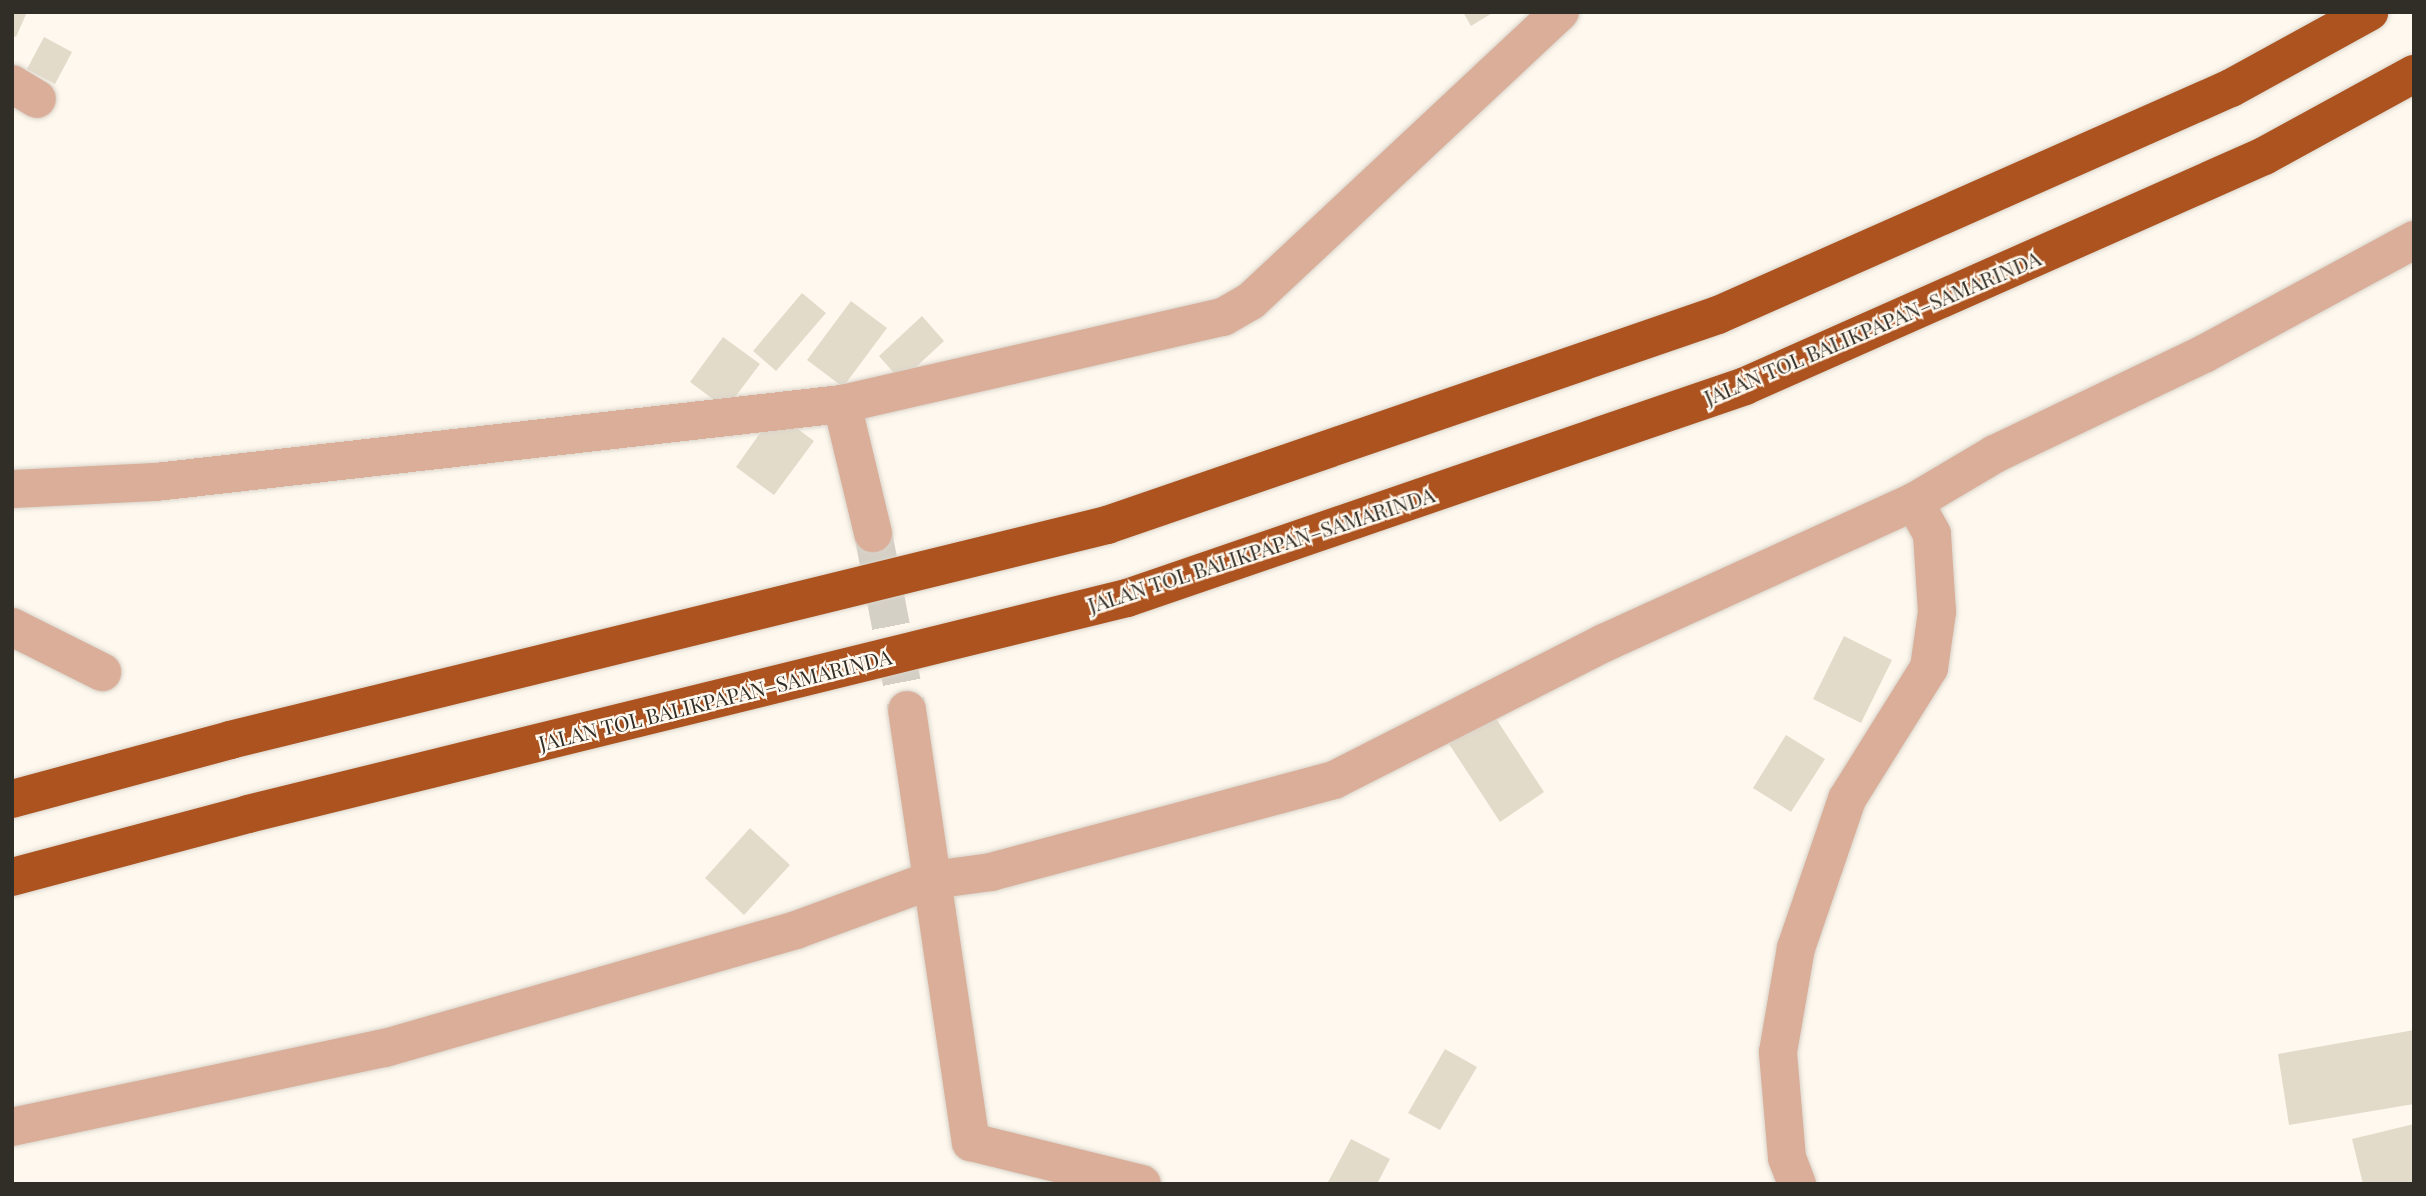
<!DOCTYPE html>
<meta charset="utf-8">
<style>
body{margin:0}
#map{position:relative;width:2426px;height:1196px;overflow:hidden;background:#fef8ee;font-family:"Playfair Display",serif}
div>[style]{position:absolute}
[style*='--x']{left:calc(var(--x)*1px);top:calc(var(--y)*1px);width:calc(var(--w)*1px);rotate:calc(var(--a)*1deg)}
.building>*{inset:0;background:#e3dbca}
.minor-tunnel>*{height:38px;margin-top:-19px;transform-origin:0;background:repeating-linear-gradient(90deg,#d5d0c6 0 38px,transparent 0 57px)}
.roads{filter:drop-shadow(0 0 2px #d9d4ca) drop-shadow(0 0 2px #d9d4ca)}
.minor>*{height:38px;margin:-19px;padding:0 19px;transform-origin:19px;border-radius:19px;background:#daae99}
.highway>*{height:38px;margin:-19px;padding:0 19px;transform-origin:19px;border-radius:19px;background:#ac5320}
span{translate:-50% -50%;white-space:nowrap;text-align:center;line-height:1.15;-webkit-text-stroke:5px #fef8ee;paint-order:stroke}
.street-label{font-size:21px;color:#312e27}
.frame{position:absolute;inset:0;border:14px solid #312e27;pointer-events:none}
</style>
<div id="map">
<div class="building">
<i style="clip-path:polygon(12px 12px,27px 12px,16px 37px,12px 35px)"></i>
<i style="clip-path:polygon(1463px 12px,1494px 12px,1471px 26px)"></i>
<i style="clip-path:polygon(44px 37px,72px 52px,55px 84px,27px 69px)"></i>
<i style="clip-path:polygon(802px 293px,826px 313px,776px 371px,753px 351px)"></i>
<i style="clip-path:polygon(851px 301px,887px 328px,843px 387px,807px 360px)"></i>
<i style="clip-path:polygon(922px 316px,944px 341px,901px 381px,879px 356px)"></i>
<i style="clip-path:polygon(723px 337px,760px 364px,726px 409px,690px 382px)"></i>
<i style="clip-path:polygon(775px 412px,814px 441px,774px 495px,736px 467px)"></i>
<i style="clip-path:polygon(1844px 636px,1892px 660px,1861px 723px,1813px 699px)"></i>
<i style="clip-path:polygon(1493px 714px,1544px 792px,1500px 822px,1449px 744px)"></i>
<i style="clip-path:polygon(1786px 735px,1825px 759px,1791px 812px,1753px 788px)"></i>
<i style="clip-path:polygon(750px 828px,790px 865px,744px 915px,705px 878px)"></i>
<i style="clip-path:polygon(2414px 1030px,2414px 1104px,2289px 1125px,2278px 1054px)"></i>
<i style="clip-path:polygon(1445px 1049px,1477px 1067px,1440px 1130px,1408px 1113px)"></i>
<i style="clip-path:polygon(2414px 1124px,2414px 1184px,2363px 1184px,2352px 1139px)"></i>
<i style="clip-path:polygon(1351px 1139px,1390px 1159px,1377px 1184px,1327px 1184px)"></i>
</div>
<div class="minor-tunnel">
<i style="--x:873;--y:533;--w:180;--a:79.1"></i>
</div>
<div class="roads">
<div class="minor">
<i style="--x:12;--y:84;--w:29;--a:31"></i>
<i style="--x:842;--y:404;--w:133;--a:76.5"></i>
<i style="--x:12;--y:489;--w:144;--a:-2.8"></i>
<i style="--x:156;--y:482;--w:690;--a:-6.49"></i>
<i style="--x:842;--y:404;--w:391;--a:-12.9"></i>
<i style="--x:1223;--y:317;--w:32;--a:-30"></i>
<i style="--x:1251;--y:301;--w:423;--a:-43.1"></i>
<i style="--x:12;--y:627;--w:101;--a:26.6"></i>
<i style="--x:907;--y:710;--w:437;--a:81.6"></i>
<i style="--x:971;--y:1142;--w:176;--a:13.8"></i>
<i style="--x:12;--y:1127;--w:381;--a:-12"></i>
<i style="--x:385;--y:1048;--w:428;--a:-16"></i>
<i style="--x:796;--y:930;--w:145;--a:-20.2"></i>
<i style="--x:932;--y:880;--w:60;--a:-7.7"></i>
<i style="--x:991;--y:872;--w:355;--a:-15"></i>
<i style="--x:1334;--y:780;--w:303;--a:-26.9"></i>
<i style="--x:1604;--y:643;--w:341;--a:-24.5"></i>
<i style="--x:1797;--y:1184;--w:28;--a:-111"></i>
<i style="--x:1787;--y:1158;--w:106;--a:-94.9"></i>
<i style="--x:1778;--y:1052;--w:106;--a:-80.2"></i>
<i style="--x:1796;--y:948;--w:157;--a:-71.1"></i>
<i style="--x:1847;--y:799;--w:155;--a:-58"></i>
<i style="--x:1929;--y:668;--w:57;--a:-81.9"></i>
<i style="--x:1937;--y:612;--w:78;--a:-93.7"></i>
<i style="--x:1932;--y:534;--w:37;--a:-119"></i>
<i style="--x:1914;--y:502;--w:94;--a:-30.7"></i>
<i style="--x:1995;--y:454;--w:232;--a:-25.6"></i>
<i style="--x:2204;--y:354;--w:239;--a:-28.5"></i>
</div>
<div class="highway">
<i style="--x:12;--y:799;--w:226;--a:-15.1"></i>
<i style="--x:230;--y:740;--w:903;--a:-13.77"></i>
<i style="--x:1107;--y:525;--w:646;--a:-18.97"></i>
<i style="--x:1718;--y:315;--w:561;--a:-23.87"></i>
<i style="--x:2231;--y:88;--w:158;--a:-28.8"></i>
<i style="--x:12;--y:877;--w:244;--a:-14.9"></i>
<i style="--x:248;--y:814;--w:905;--a:-13.81"></i>
<i style="--x:1127;--y:598;--w:653;--a:-18.93"></i>
<i style="--x:1745;--y:386;--w:568;--a:-23.9"></i>
<i style="--x:2264;--y:156;--w:171;--a:-28.7"></i>
</div>
</div>
<div class="street-label">
<span style="left:1872px;top:327px;rotate:-23deg">JALAN TOL BALIKPAPAN–SAMARINDA</span>
<span style="left:1261px;top:549px;rotate:-18deg">JALAN TOL BALIKPAPAN–SAMARINDA</span>
<span style="left:715px;top:699px;rotate:-14deg">JALAN TOL BALIKPAPAN–SAMARINDA</span>
</div>
<div class="frame"></div>
</div>
